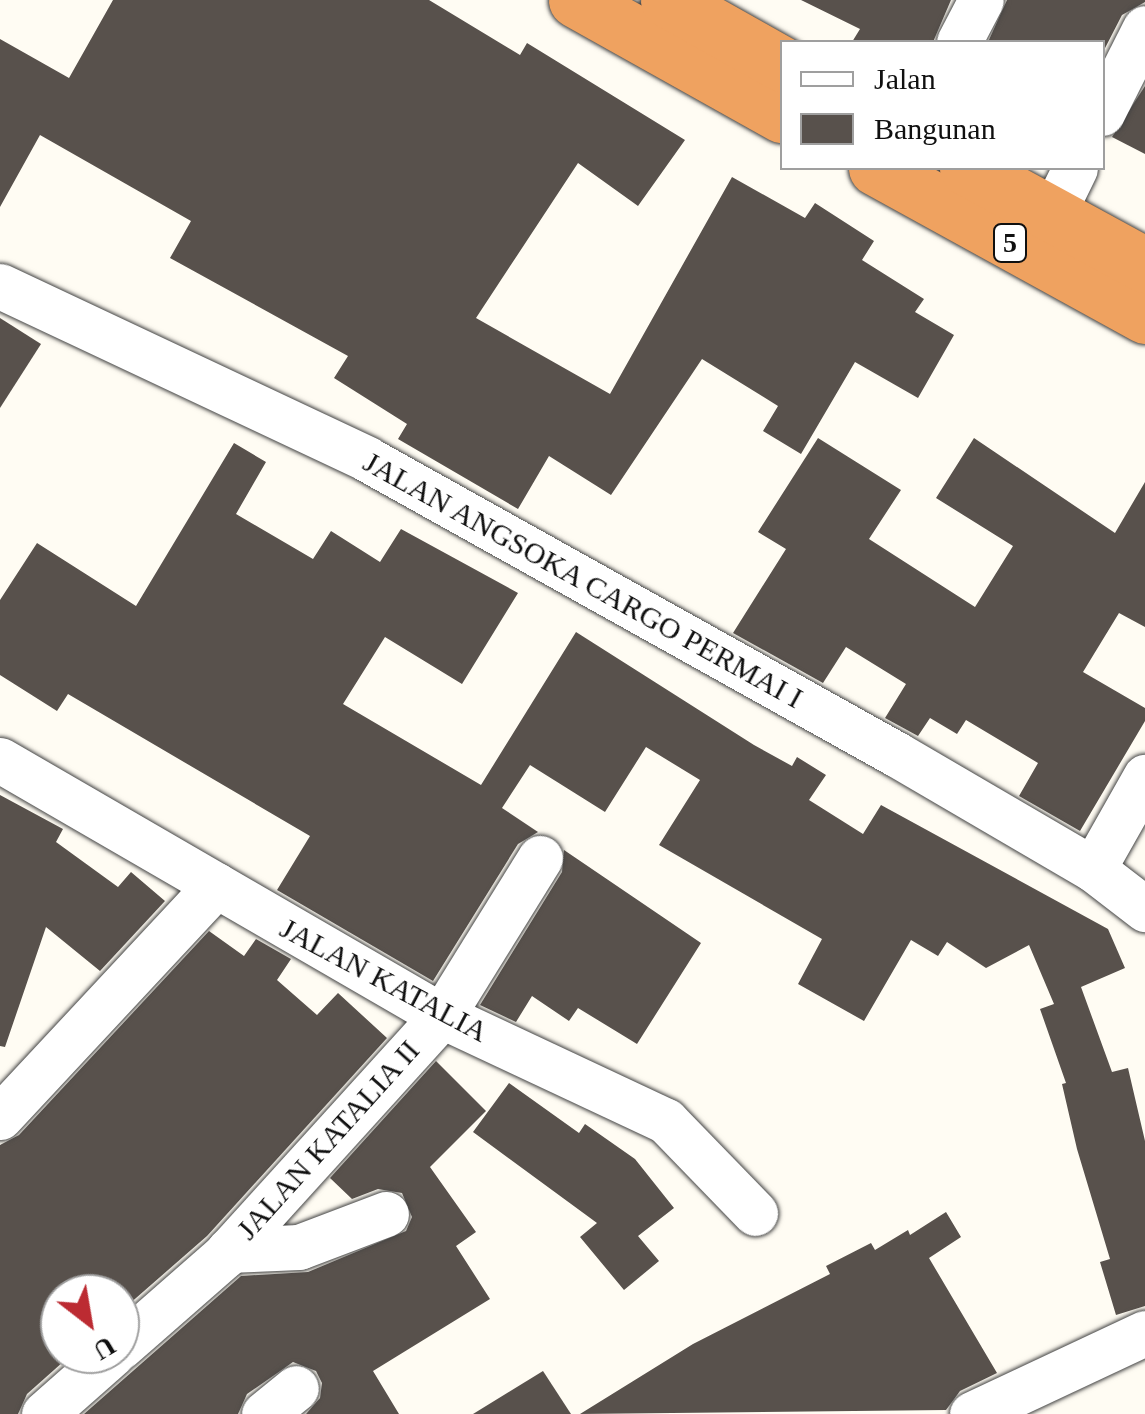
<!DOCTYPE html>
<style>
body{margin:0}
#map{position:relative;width:1145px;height:1414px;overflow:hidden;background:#fffcf3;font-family:"Times New Roman",serif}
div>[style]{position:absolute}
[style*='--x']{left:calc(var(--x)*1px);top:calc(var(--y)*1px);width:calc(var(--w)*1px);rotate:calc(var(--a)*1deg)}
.building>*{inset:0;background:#58514c}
.roads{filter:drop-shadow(0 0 2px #434343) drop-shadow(0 0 2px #434343)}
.minor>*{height:45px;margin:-22.5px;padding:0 22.5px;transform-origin:22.5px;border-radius:22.5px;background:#fff}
.highway>*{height:55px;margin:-27.5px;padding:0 27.5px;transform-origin:27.5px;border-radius:27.5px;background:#efa260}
span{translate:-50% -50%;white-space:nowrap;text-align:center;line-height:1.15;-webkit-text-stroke:10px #fff;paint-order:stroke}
.shield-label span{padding:2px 8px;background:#fff;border:2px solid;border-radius:8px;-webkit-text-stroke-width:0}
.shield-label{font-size:28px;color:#101010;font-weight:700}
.street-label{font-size:30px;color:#101010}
.legend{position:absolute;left:780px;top:40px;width:325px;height:130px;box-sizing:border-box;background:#fff;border:2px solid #9f9f9f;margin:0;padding:12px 18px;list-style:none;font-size:30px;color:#101010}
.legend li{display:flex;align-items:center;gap:20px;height:50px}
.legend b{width:50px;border:2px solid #9f9f9f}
.north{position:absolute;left:40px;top:1274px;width:100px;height:100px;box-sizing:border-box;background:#fff;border:2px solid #9f9f9f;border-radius:50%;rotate:149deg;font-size:28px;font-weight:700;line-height:40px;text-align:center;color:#101010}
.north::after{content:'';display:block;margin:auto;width:35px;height:45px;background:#bc2b32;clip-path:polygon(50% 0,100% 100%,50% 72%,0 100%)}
</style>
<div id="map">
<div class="building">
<i style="clip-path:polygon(113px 0,429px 0,520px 55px,527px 43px,685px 140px,638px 206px,578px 163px,476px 318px,610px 394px,732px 177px,805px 218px,815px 203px,874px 241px,862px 260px,924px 299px,915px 312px,954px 335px,918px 398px,855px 362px,801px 454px,763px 431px,778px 406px,702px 359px,611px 495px,549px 456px,518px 509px,398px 439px,407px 424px,334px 378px,348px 356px,170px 258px,191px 221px,40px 135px,0 207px,0 39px,69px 78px)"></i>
<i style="clip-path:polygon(801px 0,951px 0,933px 42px,852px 42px,860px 29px)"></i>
<i style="clip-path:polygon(1007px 0,1145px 0,1145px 2px,1122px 15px,1102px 54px,1102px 42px,988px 42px)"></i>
<i style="clip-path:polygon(1145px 86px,1145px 154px,1112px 137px)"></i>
<i style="clip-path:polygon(0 318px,41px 344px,0 408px)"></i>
<i style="clip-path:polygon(818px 438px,901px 490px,869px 539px,975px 607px,1013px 546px,936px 498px,974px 438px,1115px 533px,1145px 482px,1145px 627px,1119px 613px,1083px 672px,1145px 708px,1145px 721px,1080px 831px,1019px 796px,1038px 763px,966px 720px,957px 734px,930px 718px,918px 736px,885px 718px,906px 684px,846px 647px,823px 683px,733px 633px,786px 549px,758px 532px)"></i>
<i style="clip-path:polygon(234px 443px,266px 462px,236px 514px,313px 559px,331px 531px,380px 562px,401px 529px,518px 593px,462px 684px,385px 637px,343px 704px,481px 785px,576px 632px,754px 745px,792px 766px,797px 757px,826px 775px,809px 800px,863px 834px,881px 805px,1108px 929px,1125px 968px,1081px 987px,1112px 1072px,1128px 1068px,1145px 1141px,1145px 1306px,1116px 1315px,1100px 1262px,1110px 1259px,1077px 1149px,1062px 1084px,1066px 1083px,1040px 1009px,1054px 1004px,1029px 945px,986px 968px,947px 942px,938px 956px,911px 940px,864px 1021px,798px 984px,822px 939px,659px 845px,700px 780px,646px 747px,605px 812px,530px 765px,502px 808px,538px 832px,518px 844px,433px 981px,277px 890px,310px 836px,68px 694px,57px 711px,0 675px,0 600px,37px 543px,136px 606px)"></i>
<i style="clip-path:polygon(0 795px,63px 829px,56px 842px,118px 887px,131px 872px,165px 901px,100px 971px,46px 927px,5px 1047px,0 1046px)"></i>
<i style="clip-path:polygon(564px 850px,701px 943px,637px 1044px,578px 1008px,569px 1021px,532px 996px,516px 1022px,480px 1005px,562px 872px)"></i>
<i style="clip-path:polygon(209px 931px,244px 956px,256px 939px,291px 959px,277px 980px,317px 1015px,338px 993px,387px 1038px,207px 1236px,120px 1312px,120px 1294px,60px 1294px,60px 1354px,72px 1354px,27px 1394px,18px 1414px,0 1414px,0 1145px,19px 1135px)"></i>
<i style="clip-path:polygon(436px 1061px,486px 1111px,430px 1167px,476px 1232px,456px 1246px,490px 1299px,373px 1371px,399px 1414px,306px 1414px,320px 1398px,322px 1383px,316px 1371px,293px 1362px,247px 1394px,238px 1414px,84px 1414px,241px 1276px,308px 1272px,406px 1231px,412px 1217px,402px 1193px,378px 1189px,352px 1199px,330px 1178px)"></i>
<i style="clip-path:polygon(509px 1083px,579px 1133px,585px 1124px,635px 1159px,674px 1208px,638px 1236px,659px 1261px,624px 1290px,580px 1237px,597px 1223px,473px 1132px)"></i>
<i style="clip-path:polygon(946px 1212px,961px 1237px,929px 1258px,997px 1373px,960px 1391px,946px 1410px,580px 1414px,693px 1344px,830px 1274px,826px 1266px,871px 1243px,875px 1250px,908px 1230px,910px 1235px)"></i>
<i style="clip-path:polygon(543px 1371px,571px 1414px,473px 1414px)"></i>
</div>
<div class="roads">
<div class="minor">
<i style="--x:959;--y:42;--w:47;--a:-62.4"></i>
<i style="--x:1102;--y:113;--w:95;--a:-63.2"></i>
<i style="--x:1052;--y:215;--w:52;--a:-63.9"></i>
<i style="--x:0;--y:286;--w:406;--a:25.2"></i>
<i style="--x:367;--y:459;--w:606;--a:29.15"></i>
<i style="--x:896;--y:754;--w:228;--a:30.3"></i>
<i style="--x:1093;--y:869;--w:66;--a:37.6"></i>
<i style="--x:0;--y:760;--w:511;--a:30.08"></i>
<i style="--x:442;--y:1016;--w:247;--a:25.1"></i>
<i style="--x:666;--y:1121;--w:128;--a:45.9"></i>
<i style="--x:1093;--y:869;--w:106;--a:-60.5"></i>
<i style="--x:0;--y:1117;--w:317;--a:-47"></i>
<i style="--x:229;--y:1250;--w:70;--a:-2.5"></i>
<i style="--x:299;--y:1247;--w:93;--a:-20.8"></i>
<i style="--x:120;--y:1347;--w:140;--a:-41.2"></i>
<i style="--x:225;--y:1255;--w:323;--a:-47.8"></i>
<i style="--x:442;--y:1016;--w:186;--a:-58.2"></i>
<i style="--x:44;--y:1414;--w:91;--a:-41.4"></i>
<i style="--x:264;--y:1414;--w:41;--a:-39.1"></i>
<i style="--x:972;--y:1414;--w:191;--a:-25.1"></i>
</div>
<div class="highway">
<i style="--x:576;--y:0;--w:236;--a:29.2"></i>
<i style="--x:668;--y:0;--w:131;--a:29.3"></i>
<i style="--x:876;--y:168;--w:307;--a:28.8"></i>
<i style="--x:967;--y:168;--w:203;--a:28.6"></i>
</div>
</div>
<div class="shield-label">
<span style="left:1010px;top:243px">5</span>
</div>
<div class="street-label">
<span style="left:583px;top:580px;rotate:29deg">JALAN ANGSOKA CARGO PERMAI I</span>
<span style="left:384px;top:980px;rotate:28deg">JALAN KATALIA</span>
<span style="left:328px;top:1140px;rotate:-48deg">JALAN KATALIA II</span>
</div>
<ul class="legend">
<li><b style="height:12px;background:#fff"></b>Jalan</li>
<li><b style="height:28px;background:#58514c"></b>Bangunan</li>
</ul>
<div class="north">U</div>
</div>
